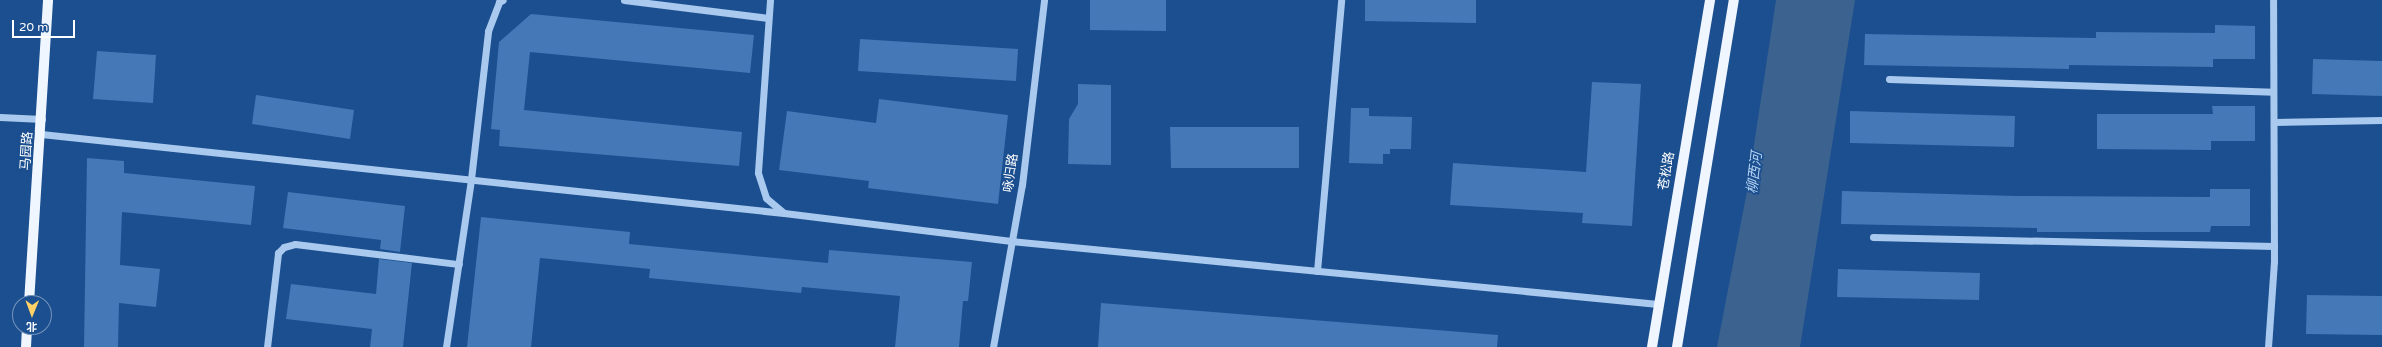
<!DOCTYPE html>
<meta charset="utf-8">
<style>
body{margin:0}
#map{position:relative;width:2382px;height:347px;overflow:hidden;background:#1b4f8f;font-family:"Varela Round","Noto Sans SC",sans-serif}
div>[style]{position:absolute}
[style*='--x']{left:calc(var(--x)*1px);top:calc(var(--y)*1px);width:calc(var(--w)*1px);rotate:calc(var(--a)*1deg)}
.water>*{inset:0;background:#3c6290}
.building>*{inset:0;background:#4478b7}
.minor>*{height:7px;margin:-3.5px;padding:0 3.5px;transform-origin:3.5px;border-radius:3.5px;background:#a9c9ee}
.major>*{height:10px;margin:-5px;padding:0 5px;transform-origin:5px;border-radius:5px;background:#f0f6ff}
span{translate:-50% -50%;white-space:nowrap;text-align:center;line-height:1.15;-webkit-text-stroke:3.5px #1b4f8f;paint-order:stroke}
.street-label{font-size:13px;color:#fff}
.water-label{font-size:14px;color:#b5d3f5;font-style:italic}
.north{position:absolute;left:12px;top:295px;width:40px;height:40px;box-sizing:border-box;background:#1b4f8f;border:1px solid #7695bc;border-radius:50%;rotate:181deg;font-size:11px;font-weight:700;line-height:16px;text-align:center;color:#fff}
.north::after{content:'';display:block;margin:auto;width:14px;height:18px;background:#ffd166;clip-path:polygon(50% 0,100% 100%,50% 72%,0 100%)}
.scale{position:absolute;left:12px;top:20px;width:63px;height:18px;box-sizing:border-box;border:2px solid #fff;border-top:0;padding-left:5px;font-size:12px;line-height:14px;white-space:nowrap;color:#fff;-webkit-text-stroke:3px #1b4f8f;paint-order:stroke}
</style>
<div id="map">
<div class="water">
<i style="clip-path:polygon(1776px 0,1855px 0,1800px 347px,1717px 347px,1747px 191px)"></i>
</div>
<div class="building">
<i style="clip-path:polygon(1090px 0,1166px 0,1166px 31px,1090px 30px)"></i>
<i style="clip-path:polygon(1365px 0,1476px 0,1476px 23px,1365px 21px)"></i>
<i style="clip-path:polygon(531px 14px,754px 35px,750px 73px,530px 52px,524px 110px,742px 132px,739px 166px,499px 146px,500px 130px,491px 129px,499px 42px)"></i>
<i style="clip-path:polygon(2215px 25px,2255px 26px,2255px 59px,2213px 59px,2213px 67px,2069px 65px,2069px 69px,1864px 65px,1865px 34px,2096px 38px,2096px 32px,2215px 33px)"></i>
<i style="clip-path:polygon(860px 39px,1018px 49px,1016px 81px,858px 71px)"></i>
<i style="clip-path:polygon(97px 51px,156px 55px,153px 103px,93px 99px)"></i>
<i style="clip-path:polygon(2313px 59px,2382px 61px,2382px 96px,2312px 94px)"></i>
<i style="clip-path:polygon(1592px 82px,1641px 84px,1632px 226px,1582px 223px,1583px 213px,1450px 205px,1453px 163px,1586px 172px)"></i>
<i style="clip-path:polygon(1078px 84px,1111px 85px,1111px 165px,1068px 164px,1069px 119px,1078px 104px)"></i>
<i style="clip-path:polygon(256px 95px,354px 110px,350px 139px,252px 124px)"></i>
<i style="clip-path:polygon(879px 99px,1008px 115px,998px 204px,868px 188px,869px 181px,779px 170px,787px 111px,876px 123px)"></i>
<i style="clip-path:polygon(2212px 106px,2255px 106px,2255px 141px,2211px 141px,2211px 150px,2097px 149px,2097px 114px,2213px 114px)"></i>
<i style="clip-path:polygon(1351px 108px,1369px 108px,1369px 116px,1412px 117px,1411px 149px,1390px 149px,1390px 154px,1383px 154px,1383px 164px,1349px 163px)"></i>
<i style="clip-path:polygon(1850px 111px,2015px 116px,2014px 147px,1850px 143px)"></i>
<i style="clip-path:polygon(1170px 127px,1299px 127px,1299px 168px,1171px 168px)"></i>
<i style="clip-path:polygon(87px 158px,124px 161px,124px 173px,255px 186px,251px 225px,122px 212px,120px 265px,160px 269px,156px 307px,119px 303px,118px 347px,84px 347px)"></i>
<i style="clip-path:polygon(2210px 189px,2250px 189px,2250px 226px,2211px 226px,2210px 232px,2037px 232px,2037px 228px,1841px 224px,1842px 191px,2016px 196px,2210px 197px)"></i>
<i style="clip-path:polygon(288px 192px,405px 206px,400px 252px,380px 249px,381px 240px,283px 228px)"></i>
<i style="clip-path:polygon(481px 217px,630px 232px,629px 244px,828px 263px,829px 250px,972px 262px,968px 301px,963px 301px,959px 347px,895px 347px,900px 296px,802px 287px,801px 293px,649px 278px,650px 269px,540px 258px,531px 347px,467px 347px)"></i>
<i style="clip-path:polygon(379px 259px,412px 263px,403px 347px,370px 347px,372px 329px,286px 319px,291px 284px,376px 294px)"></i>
<i style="clip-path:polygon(1838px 269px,1980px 273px,1979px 300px,1837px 297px)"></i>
<i style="clip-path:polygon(2307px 295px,2382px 296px,2382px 335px,2306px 334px)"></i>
<i style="clip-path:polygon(1101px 303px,1498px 335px,1497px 347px,1098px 347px)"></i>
</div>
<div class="minor">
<i style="--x:624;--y:0;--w:145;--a:7.1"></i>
<i style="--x:770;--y:0;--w:173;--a:94"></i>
<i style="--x:758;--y:173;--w:26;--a:72"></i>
<i style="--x:766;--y:198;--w:23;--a:40"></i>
<i style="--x:1889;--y:79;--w:384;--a:1.9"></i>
<i style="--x:0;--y:117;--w:42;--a:2.7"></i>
<i style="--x:2274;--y:122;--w:108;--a:-1.1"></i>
<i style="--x:41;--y:134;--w:747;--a:6.07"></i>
<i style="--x:784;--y:213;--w:229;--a:7"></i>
<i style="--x:1011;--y:241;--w:650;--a:5.56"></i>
<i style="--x:1873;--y:237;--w:401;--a:1.3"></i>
<i style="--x:1317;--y:271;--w:272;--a:-84.9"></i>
<i style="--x:267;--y:347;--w:95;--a:-83.3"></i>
<i style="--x:278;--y:253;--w:8;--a:-45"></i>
<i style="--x:284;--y:247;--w:11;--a:-15"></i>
<i style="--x:295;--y:244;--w:165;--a:7"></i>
<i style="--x:446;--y:347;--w:170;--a:-81.5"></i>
<i style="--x:471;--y:179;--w:149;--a:-83.4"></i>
<i style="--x:488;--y:31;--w:31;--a:-69"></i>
<i style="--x:499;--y:2;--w:4;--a:-27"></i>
<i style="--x:993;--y:347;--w:165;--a:-79.9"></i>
<i style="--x:1022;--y:185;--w:186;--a:-83.2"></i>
<i style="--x:2268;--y:347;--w:85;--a:-86"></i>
<i style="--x:2274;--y:262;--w:262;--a:-90.2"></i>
</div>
<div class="major">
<i style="--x:29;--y:303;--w:304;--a:-86.4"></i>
<i style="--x:26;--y:347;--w:20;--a:-87"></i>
<i style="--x:1652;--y:347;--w:352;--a:-80.5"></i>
<i style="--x:1677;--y:347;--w:352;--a:-80.7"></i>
</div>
<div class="street-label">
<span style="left:27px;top:151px;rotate:-86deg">马园路</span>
<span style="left:1667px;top:171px;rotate:-80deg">苍松路</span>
<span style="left:1011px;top:173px;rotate:-82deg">咏归路</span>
</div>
<div class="water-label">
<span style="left:1755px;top:173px;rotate:-83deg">柳西河</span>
</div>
<div class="north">北</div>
<div class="scale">20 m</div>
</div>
